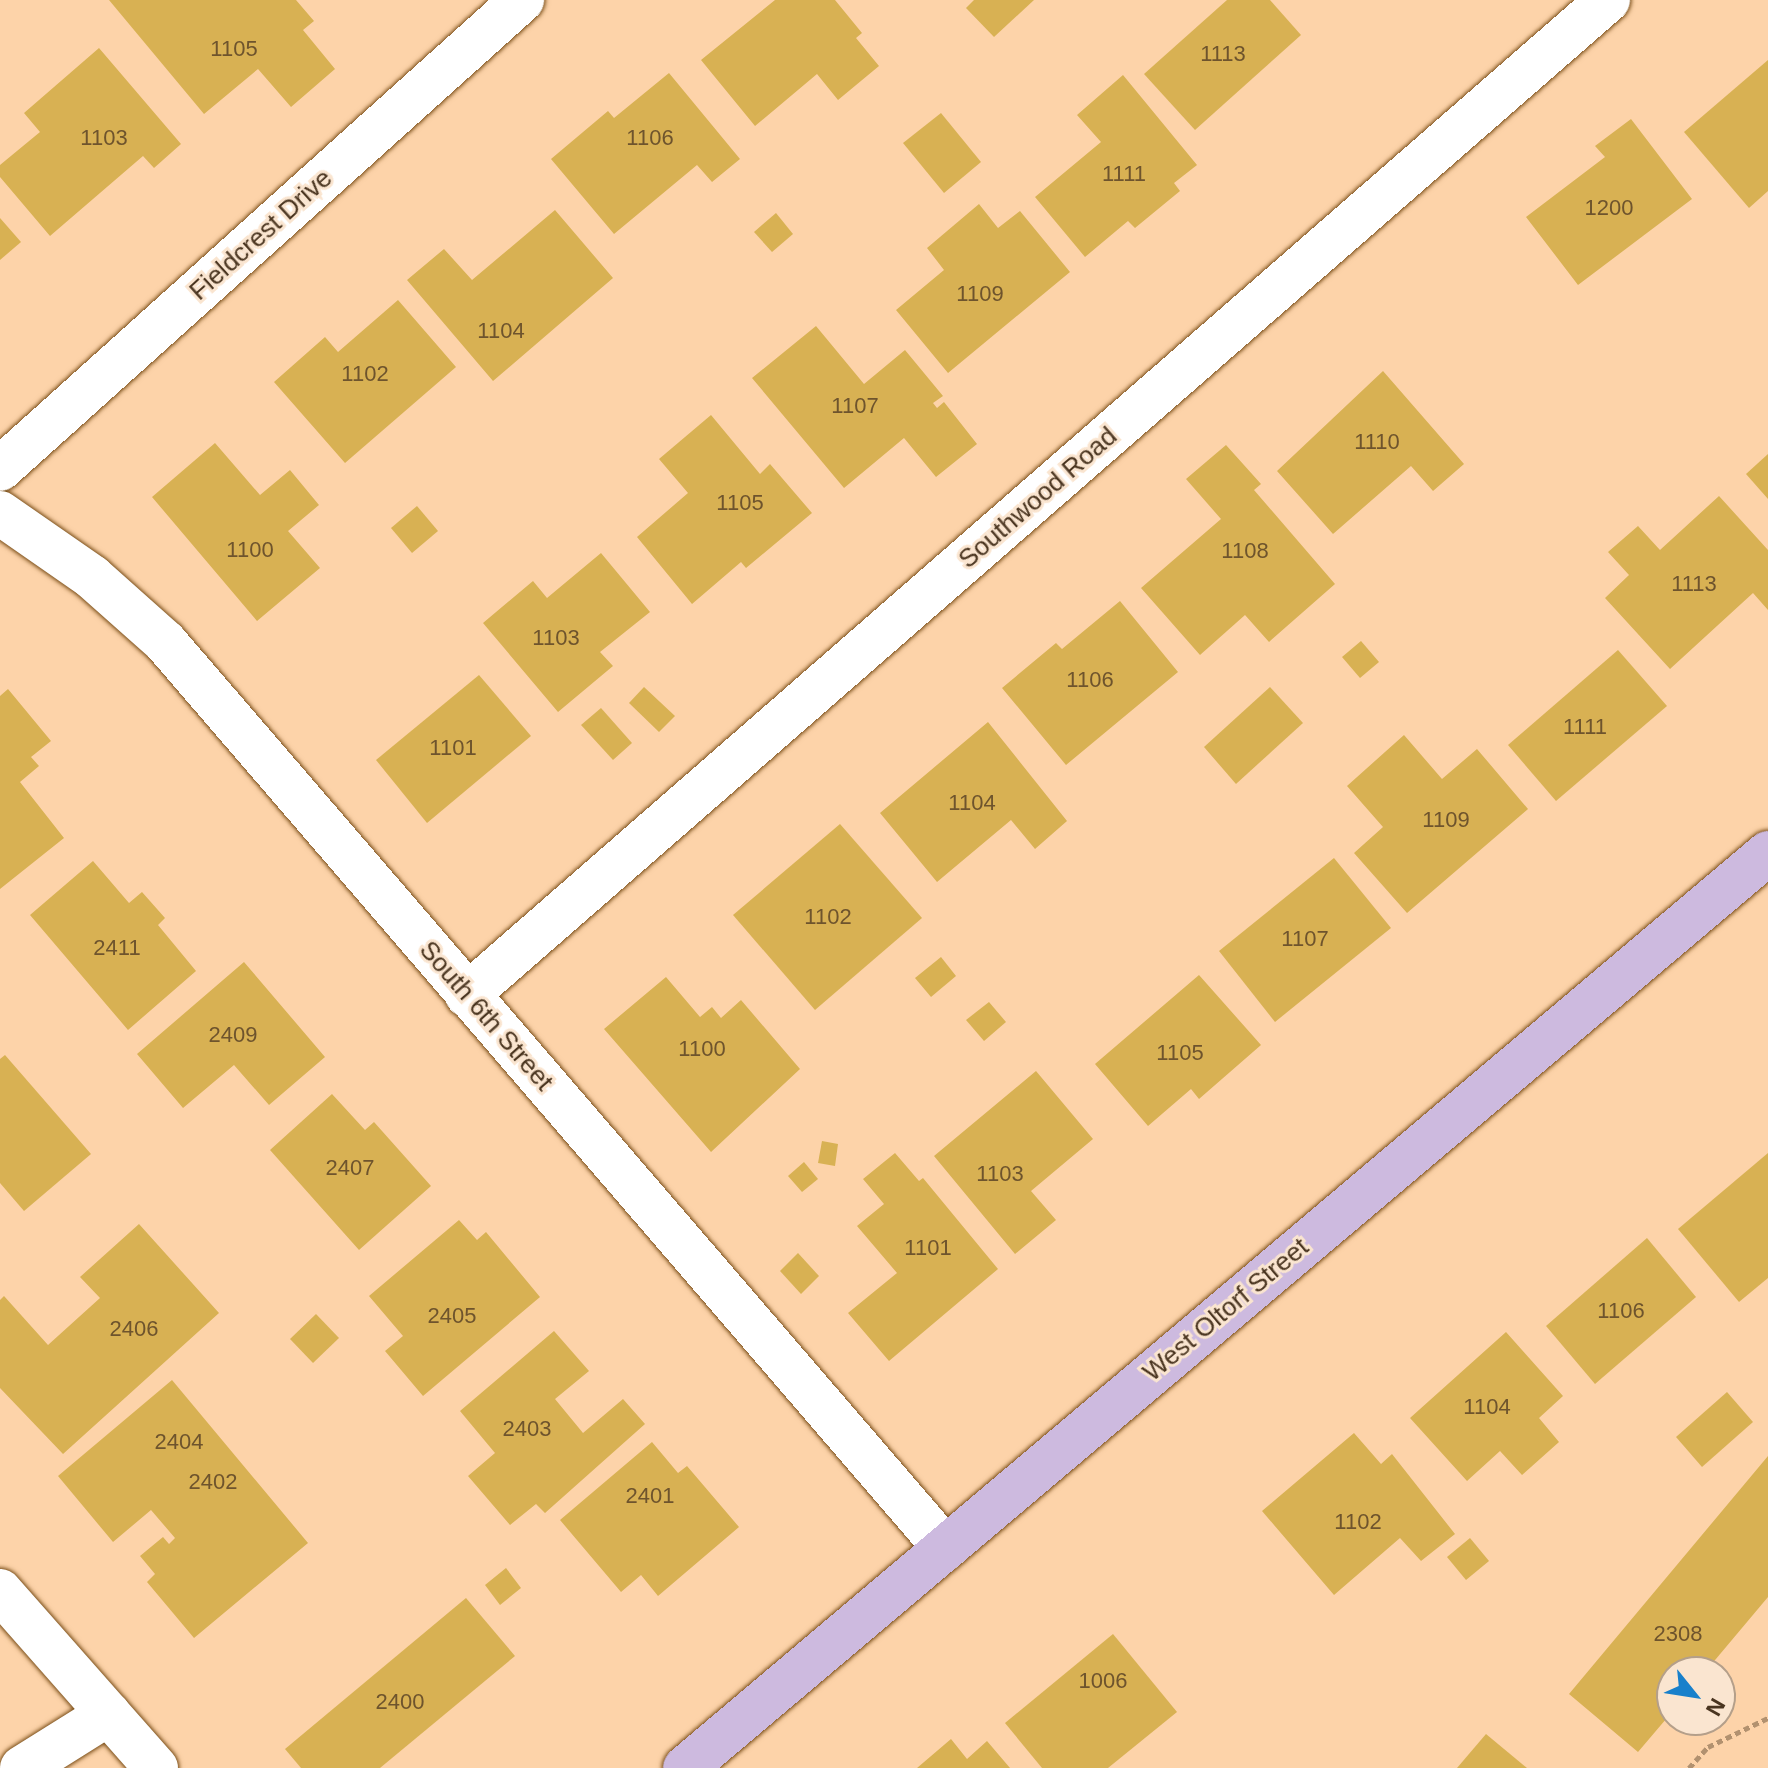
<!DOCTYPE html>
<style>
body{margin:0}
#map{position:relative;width:1768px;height:1768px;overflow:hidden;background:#fdd3a9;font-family:Helvetica,sans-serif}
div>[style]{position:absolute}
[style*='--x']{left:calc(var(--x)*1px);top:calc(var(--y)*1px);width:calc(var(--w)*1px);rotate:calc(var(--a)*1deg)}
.building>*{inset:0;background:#d8b153}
.path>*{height:5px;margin-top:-2.5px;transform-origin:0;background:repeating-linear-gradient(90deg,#b2916f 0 6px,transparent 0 10px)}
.roads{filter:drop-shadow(0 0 2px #7b4f19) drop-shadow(0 0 2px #7b4f19)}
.minor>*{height:44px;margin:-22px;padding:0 22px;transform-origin:22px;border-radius:22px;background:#fff}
.major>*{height:44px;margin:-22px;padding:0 22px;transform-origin:22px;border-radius:22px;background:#cdbadf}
span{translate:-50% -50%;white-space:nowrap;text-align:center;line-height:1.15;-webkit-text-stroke:6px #fae5d0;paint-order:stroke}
.number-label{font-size:22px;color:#6e542d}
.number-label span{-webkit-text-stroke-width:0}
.street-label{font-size:26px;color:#4a3520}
.north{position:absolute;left:1656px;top:1656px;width:80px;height:80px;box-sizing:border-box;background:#fae5d0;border:2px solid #b49f8a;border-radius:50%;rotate:120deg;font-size:22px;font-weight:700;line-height:32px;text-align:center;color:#4a3520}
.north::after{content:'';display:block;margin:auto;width:28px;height:36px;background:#1880cb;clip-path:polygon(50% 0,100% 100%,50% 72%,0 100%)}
</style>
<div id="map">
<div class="building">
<i style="clip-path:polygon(109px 0,296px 0,314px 21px,303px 30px,335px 69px,291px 107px,258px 69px,204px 114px)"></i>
<i style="clip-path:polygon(775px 0,835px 0,862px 33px,856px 38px,879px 66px,838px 100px,817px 74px,755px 126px,701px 60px)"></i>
<i style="clip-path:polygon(974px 0,1034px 0,994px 37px,966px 8px)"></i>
<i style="clip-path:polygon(1227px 0,1270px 0,1301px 35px,1195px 130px,1144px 74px)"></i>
<i style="clip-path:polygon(99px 48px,181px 144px,154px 168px,143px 156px,50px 236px,0 177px,0 165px,40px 132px,24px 113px)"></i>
<i style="clip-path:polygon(1768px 60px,1768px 191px,1749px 208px,1684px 132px)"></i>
<i style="clip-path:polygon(669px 73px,740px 159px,712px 182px,697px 165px,614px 234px,551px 159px,608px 111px,614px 118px)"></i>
<i style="clip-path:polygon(1123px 75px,1197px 165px,1174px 183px,1180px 191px,1135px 228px,1128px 221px,1085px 257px,1035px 197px,1101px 142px,1077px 115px)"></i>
<i style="clip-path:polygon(941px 113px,981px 162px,944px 193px,903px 143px)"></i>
<i style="clip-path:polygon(1631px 119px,1692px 199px,1578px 285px,1526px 217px,1605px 157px,1595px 146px)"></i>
<i style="clip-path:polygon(979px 204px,998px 228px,1020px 211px,1070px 272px,948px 373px,896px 310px,944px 270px,927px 248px)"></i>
<i style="clip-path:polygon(555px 210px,613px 278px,493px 381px,407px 280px,444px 249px,472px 280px)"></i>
<i style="clip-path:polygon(776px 213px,793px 234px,772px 252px,754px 232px)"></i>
<i style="clip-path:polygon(0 218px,21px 242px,0 260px)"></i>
<i style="clip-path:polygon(398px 300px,456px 367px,345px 463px,274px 382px,325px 337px,338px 352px)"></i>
<i style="clip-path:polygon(816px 326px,864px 384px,905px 350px,943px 396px,933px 403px,937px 408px,944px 402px,977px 444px,936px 477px,904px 438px,844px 488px,752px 378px)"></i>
<i style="clip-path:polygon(1383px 371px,1464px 464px,1433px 491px,1411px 466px,1333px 534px,1277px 471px)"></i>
<i style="clip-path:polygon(711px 415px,760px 474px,770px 464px,812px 513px,746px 568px,741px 562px,692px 604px,637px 537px,688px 493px,659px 459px)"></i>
<i style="clip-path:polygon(215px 443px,260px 495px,290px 470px,319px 505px,288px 531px,320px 568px,257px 621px,152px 497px)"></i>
<i style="clip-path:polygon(1226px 445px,1261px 484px,1254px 490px,1335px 584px,1269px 642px,1245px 615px,1200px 655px,1141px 588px,1221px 519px,1186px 479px)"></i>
<i style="clip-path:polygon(1768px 454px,1768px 499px,1746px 474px)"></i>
<i style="clip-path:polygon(1719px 496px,1768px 550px,1768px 610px,1753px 593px,1670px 669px,1605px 598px,1629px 575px,1608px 552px,1638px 526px,1660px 550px)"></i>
<i style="clip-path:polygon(417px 506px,438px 531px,412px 553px,391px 528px)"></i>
<i style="clip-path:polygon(601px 553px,650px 612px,600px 652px,613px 666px,558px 712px,483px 623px,533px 581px,547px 598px)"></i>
<i style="clip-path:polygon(1120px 601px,1178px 672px,1066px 765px,1002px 688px,1056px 643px,1062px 649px)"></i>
<i style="clip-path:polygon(1361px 641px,1379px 662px,1360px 678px,1342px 657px)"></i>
<i style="clip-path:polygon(1618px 650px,1667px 706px,1556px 801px,1508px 745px)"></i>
<i style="clip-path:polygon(479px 675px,531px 736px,427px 823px,376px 760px)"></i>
<i style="clip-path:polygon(644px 687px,675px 716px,659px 732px,629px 703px)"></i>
<i style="clip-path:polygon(1270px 687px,1303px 723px,1236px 784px,1204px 747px)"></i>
<i style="clip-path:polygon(8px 689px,51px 741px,31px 757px,39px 766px,20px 782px,64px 838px,0 889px,0 696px)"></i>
<i style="clip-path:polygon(601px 708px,632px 743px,613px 760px,581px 725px)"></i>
<i style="clip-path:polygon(988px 722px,1067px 821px,1035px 849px,1011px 820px,937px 882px,880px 813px)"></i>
<i style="clip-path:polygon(1404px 735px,1442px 779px,1477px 749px,1528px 809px,1407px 913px,1354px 853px,1383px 827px,1347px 786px)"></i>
<i style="clip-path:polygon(840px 824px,922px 918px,815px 1010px,733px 915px)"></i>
<i style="clip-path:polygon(1334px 858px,1391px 928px,1275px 1022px,1219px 951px)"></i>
<i style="clip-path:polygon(93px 861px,129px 903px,142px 892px,165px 918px,158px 925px,196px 971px,128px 1030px,30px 915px)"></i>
<i style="clip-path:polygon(941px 957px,956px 976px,931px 997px,915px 978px)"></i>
<i style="clip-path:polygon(244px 962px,325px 1057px,269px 1105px,234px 1065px,183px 1108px,137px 1054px)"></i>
<i style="clip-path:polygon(1199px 975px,1261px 1045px,1199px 1099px,1191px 1089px,1148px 1126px,1095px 1064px)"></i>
<i style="clip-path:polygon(666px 977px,700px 1017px,712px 1007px,721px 1018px,741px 1000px,800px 1069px,711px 1152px,604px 1029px)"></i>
<i style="clip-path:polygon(989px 1002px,1006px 1022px,984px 1041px,966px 1020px)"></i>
<i style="clip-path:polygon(5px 1055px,91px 1154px,24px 1211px,0 1183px,0 1059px)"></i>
<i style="clip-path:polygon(1036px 1071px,1093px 1139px,1031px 1191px,1056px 1220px,1015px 1254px,934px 1156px)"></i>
<i style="clip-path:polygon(332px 1094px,365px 1130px,374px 1122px,431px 1186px,359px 1250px,270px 1150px)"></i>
<i style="clip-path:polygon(822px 1141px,838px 1144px,835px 1166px,818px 1163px)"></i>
<i style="clip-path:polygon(895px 1153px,919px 1181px,923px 1178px,998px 1269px,889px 1361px,848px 1313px,897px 1273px,857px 1226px,884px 1204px,863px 1179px)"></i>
<i style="clip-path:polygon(1768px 1153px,1768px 1278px,1739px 1302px,1678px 1229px)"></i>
<i style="clip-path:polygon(804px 1162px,818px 1179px,802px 1192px,788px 1176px)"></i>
<i style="clip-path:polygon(459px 1220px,477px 1240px,486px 1232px,540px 1297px,423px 1396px,385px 1351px,403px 1336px,369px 1296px)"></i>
<i style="clip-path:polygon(139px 1224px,219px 1313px,63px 1454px,0 1388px,0 1300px,4px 1296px,48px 1345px,100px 1298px,80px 1277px)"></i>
<i style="clip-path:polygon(1647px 1238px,1696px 1297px,1595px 1384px,1546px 1326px)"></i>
<i style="clip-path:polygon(798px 1253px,819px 1276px,801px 1294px,780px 1271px)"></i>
<i style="clip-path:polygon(316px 1314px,339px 1338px,313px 1363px,290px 1339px)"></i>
<i style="clip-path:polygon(554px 1331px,589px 1371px,555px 1399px,583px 1433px,623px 1399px,645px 1424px,545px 1513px,536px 1504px,510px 1525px,468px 1476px,495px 1453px,460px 1411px)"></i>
<i style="clip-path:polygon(1506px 1332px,1563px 1396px,1539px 1418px,1559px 1442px,1522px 1475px,1500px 1451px,1467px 1481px,1410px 1418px)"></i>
<i style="clip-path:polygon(172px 1380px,308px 1543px,194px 1638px,147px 1582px,155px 1574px,140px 1556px,163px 1537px,169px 1544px,175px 1538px,151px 1510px,113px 1542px,58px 1476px)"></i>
<i style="clip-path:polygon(1727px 1392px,1753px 1422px,1702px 1467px,1676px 1437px)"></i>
<i style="clip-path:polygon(1354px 1433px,1381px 1464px,1392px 1454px,1455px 1534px,1421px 1561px,1400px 1538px,1334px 1595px,1262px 1511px)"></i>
<i style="clip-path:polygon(652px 1442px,678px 1473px,687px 1466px,739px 1527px,658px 1596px,641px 1575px,621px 1592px,560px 1520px)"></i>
<i style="clip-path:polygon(1768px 1456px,1768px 1597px,1705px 1672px,1672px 1672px,1672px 1712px,1638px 1752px,1569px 1694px)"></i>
<i style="clip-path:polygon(1470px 1538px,1489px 1561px,1466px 1580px,1447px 1557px)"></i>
<i style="clip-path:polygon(506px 1568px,521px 1588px,500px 1605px,485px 1585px)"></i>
<i style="clip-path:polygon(466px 1598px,515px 1656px,380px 1768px,301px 1768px,285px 1749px)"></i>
<i style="clip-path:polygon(1113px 1634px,1177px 1712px,1108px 1768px,1042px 1768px,1005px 1723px)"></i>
<i style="clip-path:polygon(1486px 1734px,1527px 1768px,1457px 1768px)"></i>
<i style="clip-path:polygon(951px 1739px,967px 1759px,987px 1741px,1010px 1768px,917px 1768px)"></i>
</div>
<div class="path">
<i style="--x:1689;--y:1768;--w:28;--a:-48"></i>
<i style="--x:1708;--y:1747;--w:67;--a:-25.8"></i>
</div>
<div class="roads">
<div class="minor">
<i style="--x:0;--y:469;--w:702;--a:-41.94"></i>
<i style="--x:0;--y:513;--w:112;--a:34.8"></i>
<i style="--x:92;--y:577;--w:98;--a:41.7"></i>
<i style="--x:165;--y:642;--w:1196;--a:49.27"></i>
<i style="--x:467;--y:995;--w:1514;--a:-41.09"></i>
<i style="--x:0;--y:1591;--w:236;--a:48.6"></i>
<i style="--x:22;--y:1768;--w:102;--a:-32.1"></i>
</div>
<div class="major">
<i style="--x:685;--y:1768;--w:1418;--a:-40.19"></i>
</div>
</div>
<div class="number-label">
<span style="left:234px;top:49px">1105</span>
<span style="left:1223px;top:54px">1113</span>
<span style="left:104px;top:138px">1103</span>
<span style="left:650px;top:138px">1106</span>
<span style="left:1124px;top:174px">1111</span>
<span style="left:1609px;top:208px">1200</span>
<span style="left:980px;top:294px">1109</span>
<span style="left:501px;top:331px">1104</span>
<span style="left:365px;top:374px">1102</span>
<span style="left:855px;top:406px">1107</span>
<span style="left:1377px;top:442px">1110</span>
<span style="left:740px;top:503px">1105</span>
<span style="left:250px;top:550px">1100</span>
<span style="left:1245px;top:551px">1108</span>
<span style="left:1694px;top:584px">1113</span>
<span style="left:556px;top:638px">1103</span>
<span style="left:1090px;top:680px">1106</span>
<span style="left:1585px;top:727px">1111</span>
<span style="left:453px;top:748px">1101</span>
<span style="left:972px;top:803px">1104</span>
<span style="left:1446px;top:820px">1109</span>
<span style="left:828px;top:917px">1102</span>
<span style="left:1305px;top:939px">1107</span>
<span style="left:117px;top:948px">2411</span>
<span style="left:233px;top:1035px">2409</span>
<span style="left:702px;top:1049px">1100</span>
<span style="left:1180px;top:1053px">1105</span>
<span style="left:350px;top:1168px">2407</span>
<span style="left:1000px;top:1174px">1103</span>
<span style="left:928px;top:1248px">1101</span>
<span style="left:1621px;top:1311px">1106</span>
<span style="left:452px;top:1316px">2405</span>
<span style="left:134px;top:1329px">2406</span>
<span style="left:1487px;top:1407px">1104</span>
<span style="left:527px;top:1429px">2403</span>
<span style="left:179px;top:1442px">2404</span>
<span style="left:213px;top:1482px">2402</span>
<span style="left:650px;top:1496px">2401</span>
<span style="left:1358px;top:1522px">1102</span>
<span style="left:1678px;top:1634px">2308</span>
<span style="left:1103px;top:1681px">1006</span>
<span style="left:400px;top:1702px">2400</span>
</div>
<div class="street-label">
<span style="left:261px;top:235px;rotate:-42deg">Fieldcrest Drive</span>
<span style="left:1038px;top:498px;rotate:-41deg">Southwood Road</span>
<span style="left:486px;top:1016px;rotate:49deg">South 6th Street</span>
<span style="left:1226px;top:1310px;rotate:-40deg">West Oltorf Street</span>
</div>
<div class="north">N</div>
</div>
